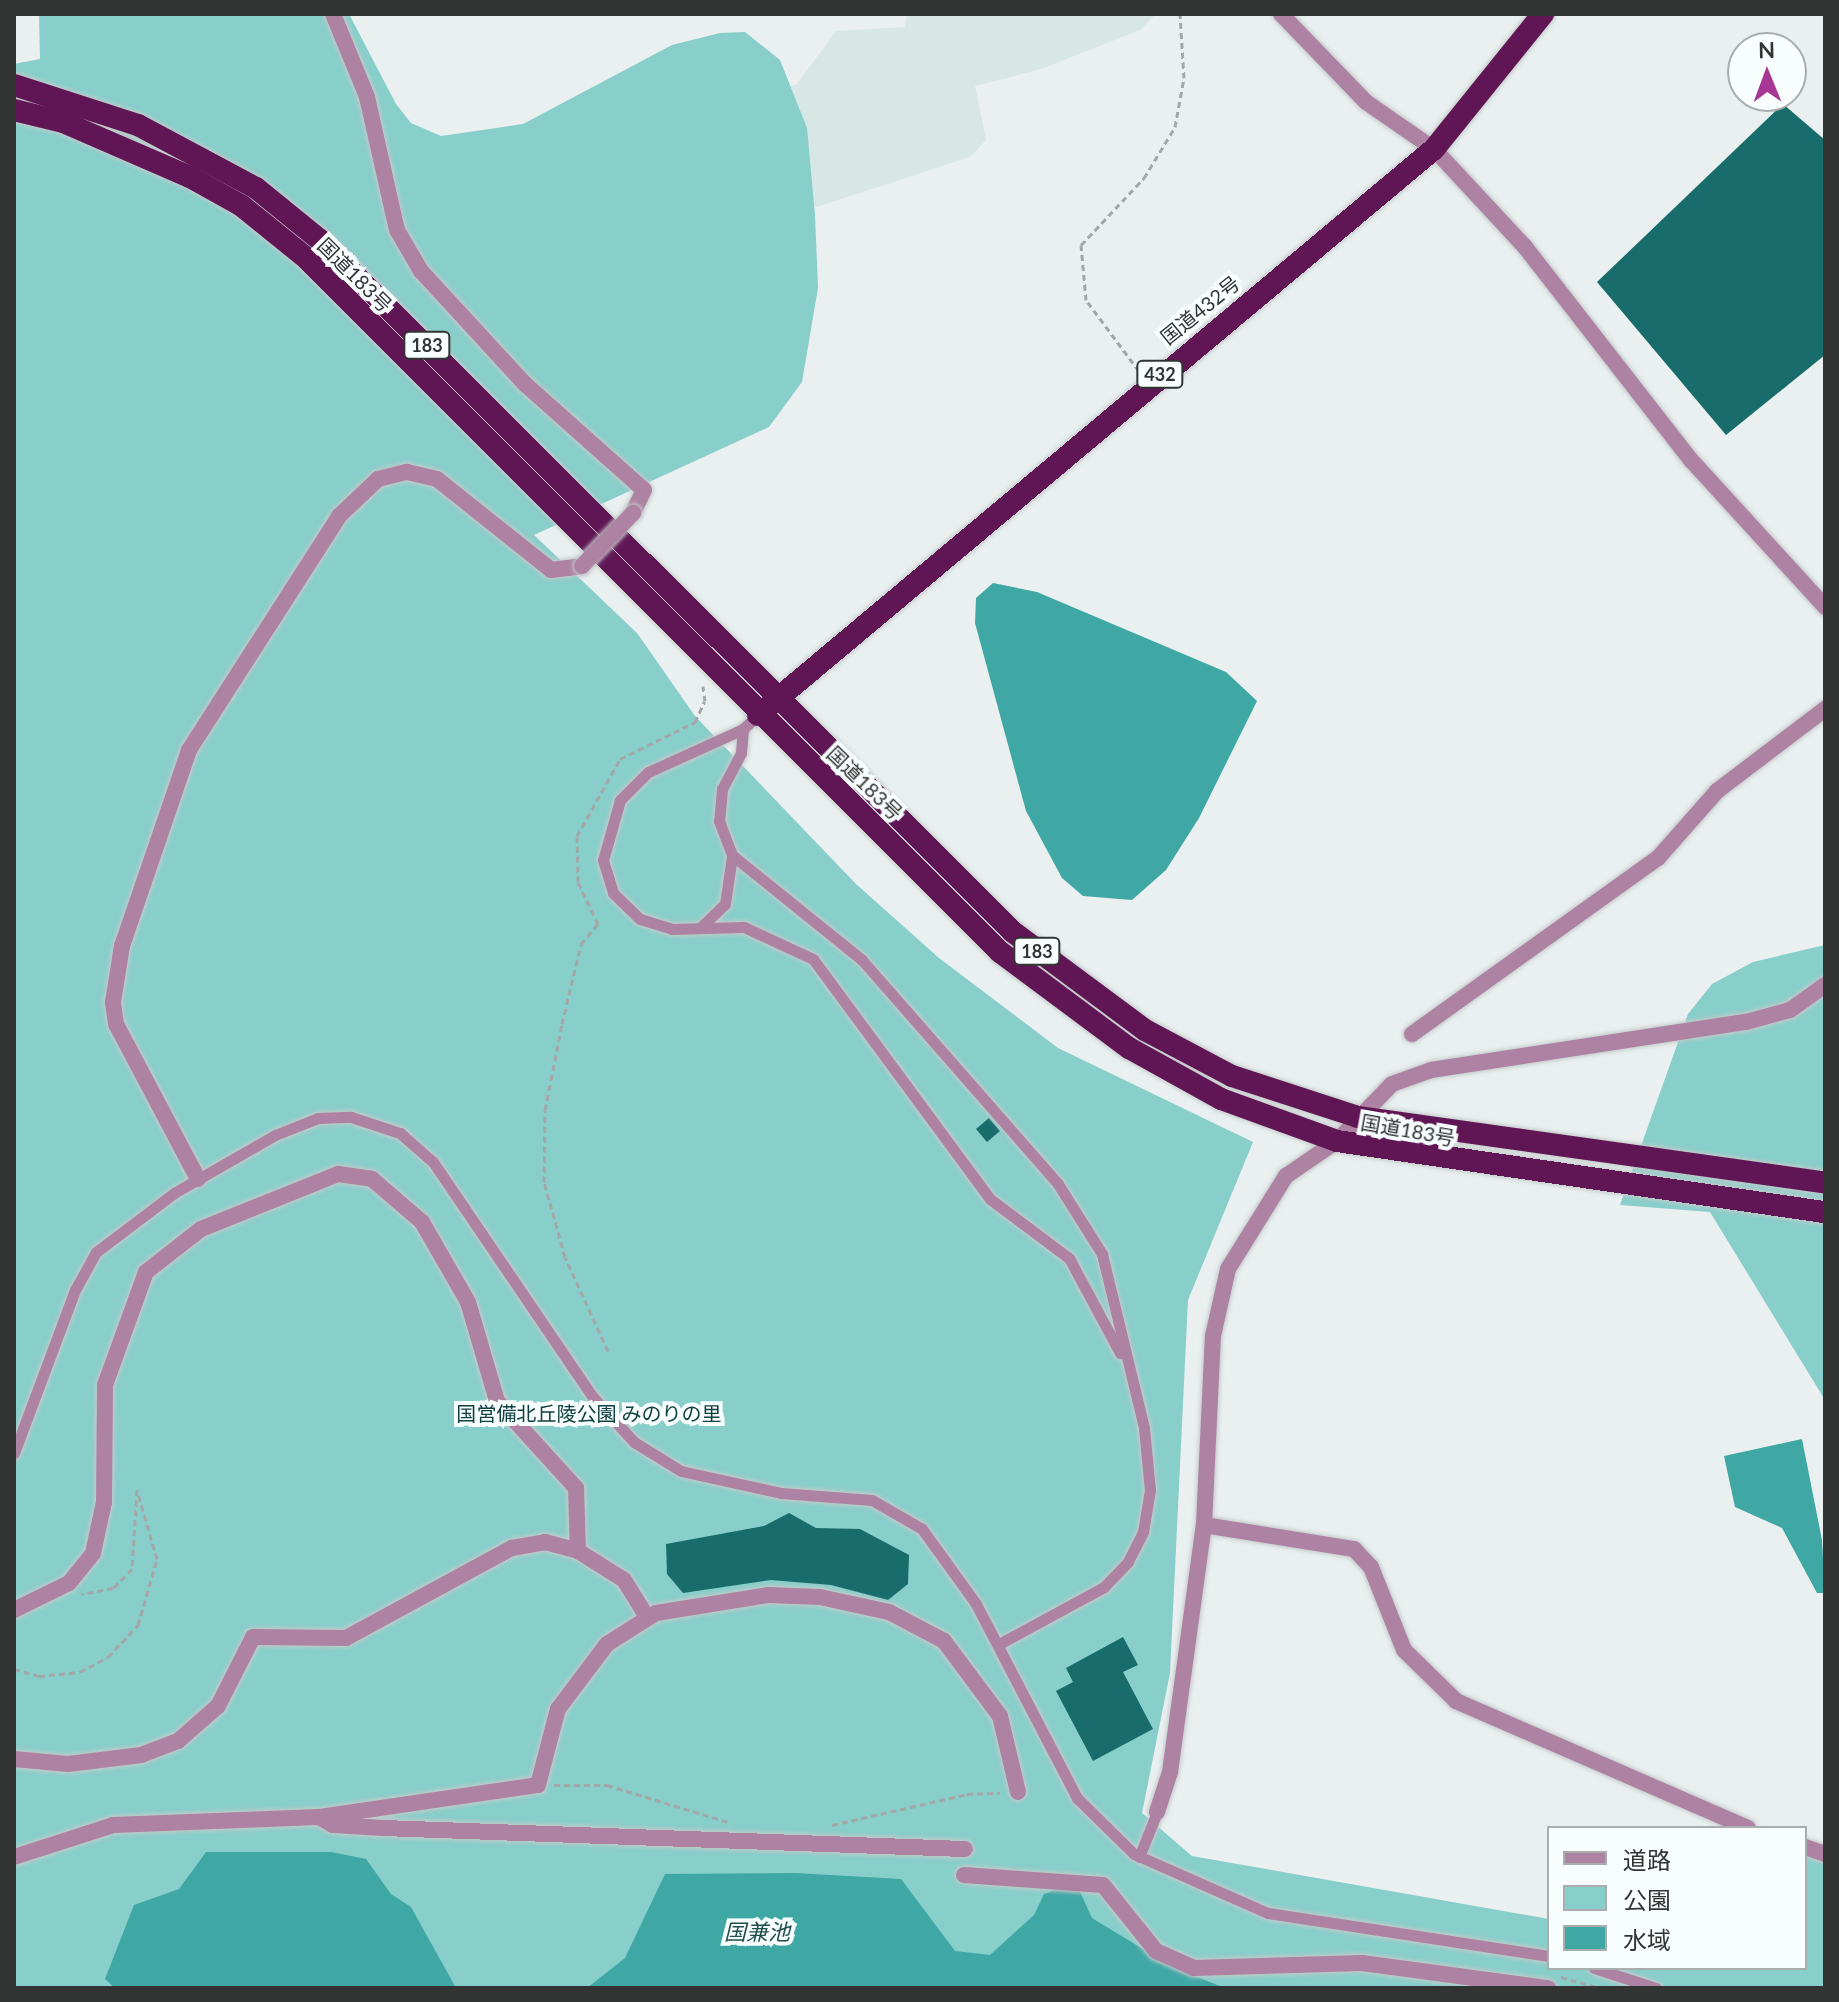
<!DOCTYPE html>
<meta charset="utf-8">
<style>
body{margin:0}
#map{position:relative;width:1839px;height:2002px;overflow:hidden;background:#eaf0f0;font-family:Lato,"Noto Sans JP",sans-serif}
div>[style]{position:absolute}
[style*='--x']{left:calc(var(--x)*1px);top:calc(var(--y)*1px);width:calc(var(--w)*1px);rotate:calc(var(--a)*1deg)}
.built>*{inset:0;background:#d7e7e6}
.green>*{inset:0;background:#88cecb}
.water>*{inset:0;background:#3fa8a5}
.building>*{inset:0;background:#186c6b}
.path>*{height:3px;margin-top:-1.5px;transform-origin:0;background:repeating-linear-gradient(90deg,#a3a7a7 0 6px,transparent 0 10px)}
.roads{filter:drop-shadow(0 0 2px #c5caca) drop-shadow(0 0 2px #c5caca)}
.service>*{height:11px;margin:-5.5px;padding:0 5.5px;transform-origin:5.5px;border-radius:5.5px;background:#ad82a3}
.pedestrian>*{height:16px;margin:-8px;padding:0 8px;transform-origin:8px;border-radius:8px;background:#ad82a3}
.minor>*{height:16px;margin:-8px;padding:0 8px;transform-origin:8px;border-radius:8px;background:#ad82a3}
.tertiary>*{height:16px;margin:-8px;padding:0 8px;transform-origin:8px;border-radius:8px;background:#ad82a3}
.trunk>*{height:22px;margin:-11px;padding:0 11px;transform-origin:11px;border-radius:11px;background:#601654}
.bridges{filter:drop-shadow(0 0 2px #c5caca) drop-shadow(0 0 2px #c5caca)}
.minor-bridge>*{height:16px;margin:-8px;padding:0 8px;transform-origin:8px;border-radius:8px;background:#ad82a3}
span{translate:-50% -50%;white-space:nowrap;text-align:center;line-height:1.15;-webkit-text-stroke:8px #f8fefd;paint-order:stroke}
.shield-label span{padding:2px 6px;background:#f8fefd;border:2px solid;border-radius:6px;-webkit-text-stroke-width:0}
.shield-label{font-size:18px;color:#323434;font-weight:700}
.street-label{font-size:20px;color:#323434}
.park-label{font-size:20px;color:#10403f}
.water-label{font-size:22px;color:#214f4e;font-style:italic}
.frame{position:absolute;inset:0;border:16px solid #323434;pointer-events:none}
.legend{position:absolute;left:1547px;top:1826px;width:260px;height:144px;box-sizing:border-box;background:#f8fefd;border:2px solid #a9adad;margin:0;padding:10px 14px;list-style:none;font-size:24px;color:#323434}
.legend li{display:flex;align-items:center;gap:16px;height:40px}
.legend b{width:40px;border:2px solid #a9adad}
.north{position:absolute;left:1727px;top:32px;width:80px;height:80px;box-sizing:border-box;background:#f8fefd;border:2px solid #a9adad;border-radius:50%;rotate:359deg;font-size:22px;font-weight:700;line-height:32px;text-align:center;color:#323434}
.north::after{content:'';display:block;margin:auto;width:28px;height:36px;background:#a73794;clip-path:polygon(50% 0,100% 100%,50% 72%,0 100%)}
</style>
<div id="map">
<div class="built">
<i style="clip-path:polygon(907px 14px,1154px 14px,1154px 16px,1140px 30px,1041px 69px,975px 86px,986px 140px,970px 157px,817px 207px,803px 200px,766px 94px,797px 84px,836px 31px,905px 27px)"></i>
</div>
<div class="green">
<i style="clip-path:polygon(39px 14px,349px 14px,396px 104px,411px 123px,441px 136px,523px 124px,672px 45px,720px 33px,745px 32px,780px 60px,807px 128px,815px 215px,818px 288px,802px 382px,769px 427px,534px 535px,637px 633px,695px 716px,856px 884px,939px 958px,1058px 1048px,1253px 1142px,1188px 1300px,1170px 1673px,1142px 1813px,1192px 1856px,1549px 1919px,1549px 1968px,1805px 1968px,1805px 1853px,1825px 1853px,1825px 1988px,14px 1988px,14px 64px,40px 59px)"></i>
<i style="clip-path:polygon(1825px 945px,1825px 1400px,1710px 1212px,1620px 1205px,1688px 1014px,1712px 984px,1753px 962px)"></i>
</div>
<div class="water">
<i style="clip-path:polygon(993px 583px,1037px 592px,1226px 672px,1257px 701px,1199px 818px,1166px 870px,1132px 900px,1083px 896px,1062px 878px,1026px 811px,975px 623px,976px 598px)"></i>
<i style="clip-path:polygon(1802px 1439px,1822px 1540px,1825px 1593px,1817px 1593px,1782px 1528px,1735px 1507px,1724px 1456px)"></i>
<i style="clip-path:polygon(206px 1852px,331px 1852px,366px 1859px,391px 1894px,411px 1907px,456px 1988px,115px 1988px,105px 1979px,134px 1905px,179px 1889px)"></i>
<i style="clip-path:polygon(795px 1873px,901px 1879px,955px 1951px,990px 1955px,1034px 1915px,1044px 1894px,1076px 1883px,1092px 1918px,1174px 1968px,1225px 1988px,587px 1988px,625px 1958px,665px 1874px)"></i>
</div>
<div class="building">
<i style="clip-path:polygon(1783px 104px,1825px 140px,1825px 355px,1726px 435px,1597px 282px)"></i>
<i style="clip-path:polygon(989px 1118px,1000px 1131px,987px 1142px,976px 1129px)"></i>
<i style="clip-path:polygon(789px 1513px,816px 1528px,860px 1529px,909px 1555px,908px 1584px,888px 1600px,831px 1585px,771px 1580px,683px 1593px,667px 1574px,666px 1544px,764px 1526px)"></i>
<i style="clip-path:polygon(1123px 1637px,1138px 1665px,1123px 1672px,1153px 1729px,1093px 1761px,1056px 1691px,1073px 1682px,1066px 1668px)"></i>
</div>
<div class="path">
<i style="--x:1139;--y:371;--w:89;--a:-126.7"></i>
<i style="--x:1086;--y:300;--w:55;--a:-95.2"></i>
<i style="--x:1081;--y:245;--w:92;--a:-46.8"></i>
<i style="--x:1144;--y:178;--w:60;--a:-58.7"></i>
<i style="--x:1175;--y:127;--w:50;--a:-79.6"></i>
<i style="--x:1184;--y:78;--w:64;--a:-93.6"></i>
<i style="--x:608;--y:1351;--w:103;--a:-114.6"></i>
<i style="--x:565;--y:1257;--w:78;--a:-105.6"></i>
<i style="--x:544;--y:1182;--w:72;--a:-89.2"></i>
<i style="--x:545;--y:1110;--w:88;--a:-78.8"></i>
<i style="--x:562;--y:1024;--w:82;--a:-76.6"></i>
<i style="--x:581;--y:944;--w:26;--a:-50"></i>
<i style="--x:598;--y:924;--w:47;--a:-115.5"></i>
<i style="--x:578;--y:882;--w:46;--a:-91.2"></i>
<i style="--x:577;--y:836;--w:88;--a:-60.8"></i>
<i style="--x:620;--y:759;--w:84;--a:-26.3"></i>
<i style="--x:695;--y:722;--w:23;--a:-65"></i>
<i style="--x:705;--y:701;--w:15;--a:-98"></i>
<i style="--x:14;--y:1669;--w:26;--a:16"></i>
<i style="--x:39;--y:1676;--w:41;--a:-5.6"></i>
<i style="--x:80;--y:1672;--w:32;--a:-28"></i>
<i style="--x:108;--y:1657;--w:44;--a:-46.8"></i>
<i style="--x:138;--y:1625;--w:69;--a:-73.9"></i>
<i style="--x:157;--y:1559;--w:72;--a:-106.2"></i>
<i style="--x:137;--y:1490;--w:79;--a:93.6"></i>
<i style="--x:132;--y:1569;--w:27;--a:135"></i>
<i style="--x:113;--y:1588;--w:32;--a:169"></i>
<i style="--x:554;--y:1785;--w:53;--a:0"></i>
<i style="--x:607;--y:1785;--w:127;--a:17"></i>
<i style="--x:832;--y:1825;--w:139;--a:-12.9"></i>
<i style="--x:967;--y:1794;--w:33;--a:-2"></i>
<i style="--x:1561;--y:1977;--w:41;--a:15.8"></i>
</div>
<div class="roads">
<div class="service">
<i style="--x:758;--y:715;--w:21;--a:137"></i>
<i style="--x:743;--y:729;--w:24;--a:95"></i>
<i style="--x:741;--y:753;--w:41;--a:117.8"></i>
<i style="--x:722;--y:789;--w:32;--a:95"></i>
<i style="--x:719;--y:821;--w:36;--a:69"></i>
<i style="--x:732;--y:855;--w:167;--a:38.9"></i>
<i style="--x:862;--y:960;--w:298;--a:48.8"></i>
<i style="--x:1058;--y:1184;--w:83;--a:57.8"></i>
<i style="--x:1102;--y:1254;--w:179;--a:76.4"></i>
<i style="--x:1144;--y:1428;--w:62;--a:84.5"></i>
<i style="--x:1150;--y:1490;--w:43;--a:99.5"></i>
<i style="--x:1143;--y:1532;--w:34;--a:117"></i>
<i style="--x:1128;--y:1562;--w:35;--a:134"></i>
<i style="--x:1104;--y:1587;--w:119;--a:151.5"></i>
<i style="--x:743;--y:729;--w:104;--a:155.6"></i>
<i style="--x:648;--y:772;--w:40;--a:135"></i>
<i style="--x:620;--y:800;--w:62;--a:105.8"></i>
<i style="--x:603;--y:860;--w:34;--a:73"></i>
<i style="--x:613;--y:893;--w:37;--a:44"></i>
<i style="--x:640;--y:919;--w:34;--a:17"></i>
<i style="--x:672;--y:929;--w:72;--a:-1.6"></i>
<i style="--x:744;--y:927;--w:76;--a:24.9"></i>
<i style="--x:813;--y:959;--w:298;--a:53.6"></i>
<i style="--x:990;--y:1199;--w:99;--a:36.8"></i>
<i style="--x:1069;--y:1258;--w:108;--a:61.8"></i>
<i style="--x:701;--y:927;--w:33;--a:-44"></i>
<i style="--x:725;--y:904;--w:49;--a:-81.7"></i>
<i style="--x:14;--y:1453;--w:174;--a:-69.5"></i>
<i style="--x:75;--y:1290;--w:43;--a:-61.1"></i>
<i style="--x:96;--y:1252;--w:98;--a:-37.1"></i>
<i style="--x:174;--y:1193;--w:116;--a:-29.9"></i>
<i style="--x:275;--y:1135;--w:46;--a:-21.6"></i>
<i style="--x:318;--y:1118;--w:33;--a:-2"></i>
<i style="--x:351;--y:1117;--w:52;--a:18.1"></i>
<i style="--x:400;--y:1133;--w:44;--a:41.3"></i>
<i style="--x:433;--y:1162;--w:283;--a:55.8"></i>
<i style="--x:592;--y:1396;--w:62;--a:47.6"></i>
<i style="--x:634;--y:1442;--w:55;--a:31.7"></i>
<i style="--x:681;--y:1471;--w:102;--a:12.4"></i>
<i style="--x:781;--y:1493;--w:91;--a:4.4"></i>
<i style="--x:872;--y:1500;--w:58;--a:30.1"></i>
<i style="--x:922;--y:1529;--w:92;--a:54.2"></i>
<i style="--x:976;--y:1604;--w:219;--a:62.5"></i>
<i style="--x:1077;--y:1798;--w:80;--a:44.5"></i>
<i style="--x:1134;--y:1854;--w:146;--a:23.8"></i>
<i style="--x:1268;--y:1913;--w:284;--a:8.7"></i>
<i style="--x:1139;--y:1857;--w:48;--a:-68.2"></i>
<i style="--x:1594;--y:1968;--w:65;--a:17.9"></i>
</div>
<div class="pedestrian">
<i style="--x:14;--y:1610;--w:61;--a:-26.1"></i>
<i style="--x:69;--y:1583;--w:38;--a:-51"></i>
<i style="--x:93;--y:1553;--w:52;--a:-77.8"></i>
<i style="--x:104;--y:1502;--w:117;--a:-89.5"></i>
<i style="--x:105;--y:1385;--w:120;--a:-70.1"></i>
<i style="--x:146;--y:1272;--w:70;--a:-38"></i>
<i style="--x:201;--y:1229;--w:148;--a:-21.9"></i>
<i style="--x:338;--y:1174;--w:34;--a:8"></i>
<i style="--x:372;--y:1179;--w:66;--a:40.7"></i>
<i style="--x:422;--y:1222;--w:92;--a:60.1"></i>
<i style="--x:468;--y:1302;--w:103;--a:73.7"></i>
<i style="--x:497;--y:1401;--w:118;--a:47.8"></i>
<i style="--x:576;--y:1488;--w:63;--a:88.2"></i>
<i style="--x:578;--y:1551;--w:54;--a:32.2"></i>
<i style="--x:624;--y:1580;--w:44;--a:58.1"></i>
<i style="--x:14;--y:1759;--w:54;--a:5.3"></i>
<i style="--x:68;--y:1764;--w:74;--a:-7"></i>
<i style="--x:141;--y:1755;--w:40;--a:-21"></i>
<i style="--x:178;--y:1741;--w:53;--a:-41.2"></i>
<i style="--x:218;--y:1706;--w:77;--a:-63.1"></i>
<i style="--x:253;--y:1637;--w:93;--a:0.6"></i>
<i style="--x:346;--y:1638;--w:189;--a:-28.5"></i>
<i style="--x:512;--y:1548;--w:34;--a:-10"></i>
<i style="--x:545;--y:1542;--w:34;--a:15"></i>
<i style="--x:319;--y:1817;--w:221;--a:-8.3"></i>
<i style="--x:538;--y:1785;--w:79;--a:-75.3"></i>
<i style="--x:558;--y:1709;--w:81;--a:-53"></i>
<i style="--x:607;--y:1644;--w:58;--a:-32.3"></i>
<i style="--x:656;--y:1613;--w:113;--a:-9.1"></i>
<i style="--x:768;--y:1595;--w:52;--a:2.2"></i>
<i style="--x:820;--y:1597;--w:71;--a:12.3"></i>
<i style="--x:889;--y:1612;--w:62;--a:27.8"></i>
<i style="--x:944;--y:1641;--w:94;--a:53.3"></i>
<i style="--x:1000;--y:1716;--w:78;--a:76.7"></i>
<i style="--x:14;--y:1857;--w:104;--a:-17.9"></i>
<i style="--x:113;--y:1825;--w:206;--a:-2.2"></i>
<i style="--x:319;--y:1817;--w:16;--a:30"></i>
<i style="--x:333;--y:1825;--w:50;--a:3.4"></i>
<i style="--x:383;--y:1828;--w:582;--a:2.07"></i>
<i style="--x:964;--y:1875;--w:139;--a:4.1"></i>
<i style="--x:1103;--y:1885;--w:85;--a:51.2"></i>
<i style="--x:1156;--y:1951;--w:42;--a:24.1"></i>
<i style="--x:1194;--y:1968;--w:168;--a:-1.7"></i>
<i style="--x:1362;--y:1963;--w:188;--a:7.7"></i>
</div>
<div class="minor">
<i style="--x:333;--y:14;--w:90;--a:67.7"></i>
<i style="--x:367;--y:97;--w:136;--a:77.3"></i>
<i style="--x:397;--y:230;--w:48;--a:59.7"></i>
<i style="--x:421;--y:271;--w:154;--a:47.4"></i>
<i style="--x:525;--y:384;--w:159;--a:41.7"></i>
<i style="--x:644;--y:490;--w:25;--a:116"></i>
<i style="--x:1281;--y:14;--w:122;--a:46"></i>
<i style="--x:1366;--y:102;--w:83;--a:34.7"></i>
<i style="--x:1412;--y:1034;--w:302;--a:-35.6"></i>
<i style="--x:1658;--y:858;--w:89;--a:-48.6"></i>
<i style="--x:1717;--y:791;--w:136;--a:-37.2"></i>
<i style="--x:198;--y:1179;--w:175;--a:-117.9"></i>
<i style="--x:116;--y:1024;--w:22;--a:-98"></i>
<i style="--x:113;--y:1002;--w:57;--a:-80.9"></i>
<i style="--x:122;--y:946;--w:207;--a:-71.1"></i>
<i style="--x:189;--y:750;--w:278;--a:-57.3"></i>
<i style="--x:339;--y:516;--w:54;--a:-43.5"></i>
<i style="--x:378;--y:479;--w:30;--a:-14"></i>
<i style="--x:407;--y:472;--w:31;--a:13"></i>
<i style="--x:437;--y:479;--w:146;--a:38.6"></i>
<i style="--x:551;--y:570;--w:31;--a:-7"></i>
<i style="--x:1204;--y:1525;--w:152;--a:9.1"></i>
<i style="--x:1354;--y:1549;--w:25;--a:47"></i>
<i style="--x:1371;--y:1567;--w:89;--a:68.3"></i>
<i style="--x:1404;--y:1650;--w:73;--a:44.4"></i>
<i style="--x:1456;--y:1701;--w:318;--a:23.5"></i>
<i style="--x:1157;--y:1812;--w:42;--a:-72"></i>
<i style="--x:1170;--y:1772;--w:249;--a:-82.2"></i>
<i style="--x:1204;--y:1525;--w:189;--a:-87.3"></i>
<i style="--x:1213;--y:1336;--w:69;--a:-77.4"></i>
<i style="--x:1228;--y:1269;--w:110;--a:-58.1"></i>
<i style="--x:1286;--y:1176;--w:62;--a:-34.5"></i>
<i style="--x:1805;--y:1847;--w:21;--a:19"></i>
</div>
<div class="tertiary">
<i style="--x:1434;--y:149;--w:134;--a:47.1"></i>
<i style="--x:1525;--y:247;--w:270;--a:52.1"></i>
<i style="--x:1691;--y:460;--w:199;--a:47.6"></i>
<i style="--x:1337;--y:1141;--w:79;--a:-46"></i>
<i style="--x:1392;--y:1084;--w:41;--a:-19.7"></i>
<i style="--x:1431;--y:1070;--w:319;--a:-8.7"></i>
<i style="--x:1746;--y:1022;--w:46;--a:-15.3"></i>
<i style="--x:1790;--y:1010;--w:43;--a:-35.5"></i>
</div>
<div class="trunk">
<i style="--x:14;--y:85;--w:130;--a:17.9"></i>
<i style="--x:138;--y:125;--w:134;--a:28.1"></i>
<i style="--x:256;--y:188;--w:82;--a:39.1"></i>
<i style="--x:320;--y:240;--w:979;--a:44.96"></i>
<i style="--x:1013;--y:932;--w:164;--a:36.6"></i>
<i style="--x:1145;--y:1030;--w:98;--a:27.9"></i>
<i style="--x:1232;--y:1076;--w:133;--a:18"></i>
<i style="--x:1358;--y:1117;--w:472;--a:8"></i>
<i style="--x:14;--y:110;--w:50;--a:13.8"></i>
<i style="--x:63;--y:122;--w:138;--a:23.4"></i>
<i style="--x:190;--y:177;--w:60;--a:29.1"></i>
<i style="--x:242;--y:206;--w:81;--a:39"></i>
<i style="--x:305;--y:257;--w:983;--a:45"></i>
<i style="--x:1000;--y:952;--w:161;--a:36.7"></i>
<i style="--x:1129;--y:1048;--w:105;--a:29"></i>
<i style="--x:1221;--y:1099;--w:123;--a:19.9"></i>
<i style="--x:1337;--y:1141;--w:493;--a:8.3"></i>
<i style="--x:758;--y:715;--w:882;--a:-39.94"></i>
<i style="--x:1434;--y:149;--w:174;--a:-51.1"></i>
</div>
</div>
<div class="bridges">
<div class="minor-bridge">
<i style="--x:582;--y:566;--w:74;--a:-46.1"></i>
</div>
</div>
<div class="shield-label">
<span style="left:427px;top:345px">183</span>
<span style="left:1160px;top:374px">432</span>
<span style="left:1037px;top:951px">183</span>
</div>
<div class="street-label">
<span style="left:355px;top:275px;rotate:45deg">国道183号</span>
<span style="left:1200px;top:310px;rotate:-39deg">国道432号</span>
<span style="left:865px;top:783px;rotate:44deg">国道183号</span>
<span style="left:1408px;top:1130px;rotate:10deg">国道183号</span>
</div>
<div class="park-label">
<span style="left:589px;top:1413px">国営備北丘陵公園 みのりの里</span>
</div>
<div class="water-label">
<span style="left:757px;top:1932px">国兼池</span>
</div>
<div class="frame"></div>
<ul class="legend">
<li><b style="height:10px;background:#ad82a3"></b>道路</li>
<li><b style="height:22px;background:#88cecb"></b>公園</li>
<li><b style="height:22px;background:#3fa8a5"></b>水域</li>
</ul>
<div class="north">N</div>
</div>
